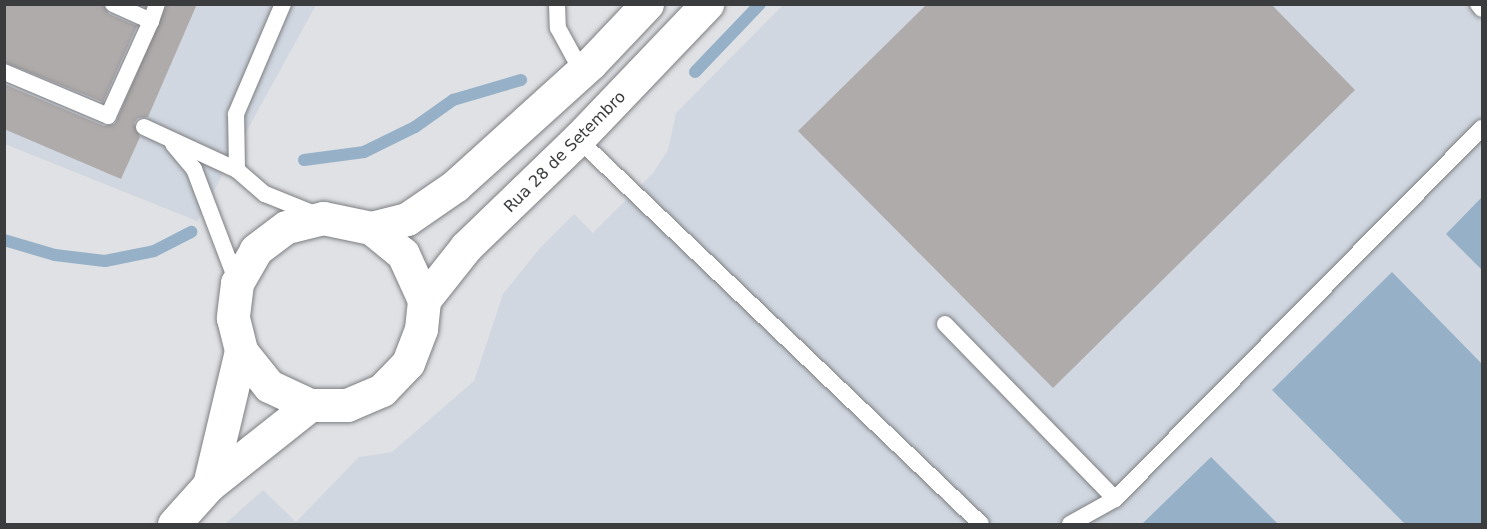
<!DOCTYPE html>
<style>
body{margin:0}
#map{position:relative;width:1487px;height:529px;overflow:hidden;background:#dfe1e4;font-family:"DejaVu Sans",sans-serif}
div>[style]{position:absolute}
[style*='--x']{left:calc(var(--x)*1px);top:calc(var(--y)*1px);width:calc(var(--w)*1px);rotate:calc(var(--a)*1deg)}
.built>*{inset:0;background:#d0d7e0}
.water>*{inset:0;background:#95b0c7}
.stream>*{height:12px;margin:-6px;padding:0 6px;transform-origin:6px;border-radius:6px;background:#95b0c7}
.building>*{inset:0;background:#afabaa}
.roads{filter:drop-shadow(0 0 2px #7d7e81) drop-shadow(0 0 2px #7d7e81)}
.service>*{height:16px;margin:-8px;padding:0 8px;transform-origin:8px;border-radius:8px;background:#fff}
.secondary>*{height:33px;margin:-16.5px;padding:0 16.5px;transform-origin:16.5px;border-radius:16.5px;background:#fff}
span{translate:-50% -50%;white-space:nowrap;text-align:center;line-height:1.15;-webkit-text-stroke:4.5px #fff;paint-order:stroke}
.street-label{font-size:16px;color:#3b3c3d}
.frame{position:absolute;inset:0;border:6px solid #3b3c3d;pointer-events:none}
</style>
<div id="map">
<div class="built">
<i style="clip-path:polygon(4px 5px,316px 5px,197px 221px,5px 144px)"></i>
<i style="clip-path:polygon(783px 5px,1482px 5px,1482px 524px,225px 524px,263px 490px,296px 522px,359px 457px,392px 452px,474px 381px,503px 294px,541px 247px,574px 214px,593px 233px,653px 173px,668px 150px,676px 113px)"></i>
</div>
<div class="water">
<i style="clip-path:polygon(1482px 197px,1482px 270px,1446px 234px)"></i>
<i style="clip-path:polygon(1392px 272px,1482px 364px,1482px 524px,1405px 524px,1272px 390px)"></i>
<i style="clip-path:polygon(1211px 457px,1278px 524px,1142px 524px)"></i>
</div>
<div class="stream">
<i style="--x:695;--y:72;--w:94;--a:-46.3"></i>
<i style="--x:304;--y:160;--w:61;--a:-7.6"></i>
<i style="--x:364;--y:152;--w:57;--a:-26.1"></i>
<i style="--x:415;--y:127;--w:47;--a:-35.4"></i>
<i style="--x:453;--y:100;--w:71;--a:-16.4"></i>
<i style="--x:4;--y:240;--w:53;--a:16.4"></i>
<i style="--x:55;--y:255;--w:50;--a:6.8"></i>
<i style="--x:105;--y:261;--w:50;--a:-11.5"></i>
<i style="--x:154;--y:251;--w:42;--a:-27.2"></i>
</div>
<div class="building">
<i style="clip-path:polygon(4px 4px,103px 4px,109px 14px,137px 26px,103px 102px,4px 62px)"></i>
<i style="clip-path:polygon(167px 4px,197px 4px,148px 117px,138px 118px,134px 123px,140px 137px,121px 179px,4px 129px,4px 84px,104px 126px,115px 124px)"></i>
<i style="clip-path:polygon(927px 4px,1271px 4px,1355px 90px,1053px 388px,798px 131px)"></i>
</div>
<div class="roads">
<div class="service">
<i style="--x:113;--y:4;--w:42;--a:24.1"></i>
<i style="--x:151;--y:21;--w:18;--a:-71"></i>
<i style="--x:557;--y:4;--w:24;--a:88"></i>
<i style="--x:558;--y:28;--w:50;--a:61.4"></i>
<i style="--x:1478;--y:4;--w:6;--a:51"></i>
<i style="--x:4;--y:72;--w:113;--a:22.9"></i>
<i style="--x:108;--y:116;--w:104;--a:-65.6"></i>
<i style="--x:144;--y:127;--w:102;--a:24.8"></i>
<i style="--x:237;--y:170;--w:37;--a:41"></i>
<i style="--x:265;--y:194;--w:56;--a:22"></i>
<i style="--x:578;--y:139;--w:557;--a:43.69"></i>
<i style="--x:173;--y:144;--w:33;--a:50"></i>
<i style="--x:194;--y:169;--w:121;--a:69.2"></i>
<i style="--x:237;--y:170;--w:56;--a:-91"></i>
<i style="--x:236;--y:114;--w:120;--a:-66.9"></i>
<i style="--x:945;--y:324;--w:244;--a:45.8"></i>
<i style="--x:1070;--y:524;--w:51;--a:-29.1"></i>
<i style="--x:1115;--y:499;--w:522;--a:-45.31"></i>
</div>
<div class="secondary">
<i style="--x:647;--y:4;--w:81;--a:133.5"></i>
<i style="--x:591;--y:63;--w:183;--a:137.9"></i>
<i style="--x:455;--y:186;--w:58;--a:145.5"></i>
<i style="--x:407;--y:219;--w:37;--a:166"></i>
<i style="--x:371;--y:228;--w:49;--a:-168.2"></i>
<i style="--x:323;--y:218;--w:38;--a:166"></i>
<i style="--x:286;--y:227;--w:38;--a:143"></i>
<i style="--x:256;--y:250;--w:38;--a:120"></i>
<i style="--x:237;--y:283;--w:35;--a:97"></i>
<i style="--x:233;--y:318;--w:34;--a:76"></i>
<i style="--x:241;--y:351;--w:45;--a:51.3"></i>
<i style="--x:269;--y:386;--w:45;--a:24.9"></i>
<i style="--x:310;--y:405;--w:37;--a:0"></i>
<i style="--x:347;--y:405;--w:38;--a:-23"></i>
<i style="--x:382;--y:390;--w:37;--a:-46"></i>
<i style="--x:408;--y:363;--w:36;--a:-69"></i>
<i style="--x:421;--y:329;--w:29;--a:-84"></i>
<i style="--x:424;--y:300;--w:68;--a:-51.6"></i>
<i style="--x:466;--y:247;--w:156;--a:-44"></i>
<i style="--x:578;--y:139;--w:187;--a:-46.3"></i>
<i style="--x:371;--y:228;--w:41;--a:39.1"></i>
<i style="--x:403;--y:254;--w:51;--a:65.5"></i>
<i style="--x:209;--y:485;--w:138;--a:-76.6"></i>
<i style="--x:174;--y:524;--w:52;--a:-48.1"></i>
<i style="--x:209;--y:485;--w:129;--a:-38.4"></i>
</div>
</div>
<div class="street-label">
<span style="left:565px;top:152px;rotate:-45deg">Rua 28 de Setembro</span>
</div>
<div class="frame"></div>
</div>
